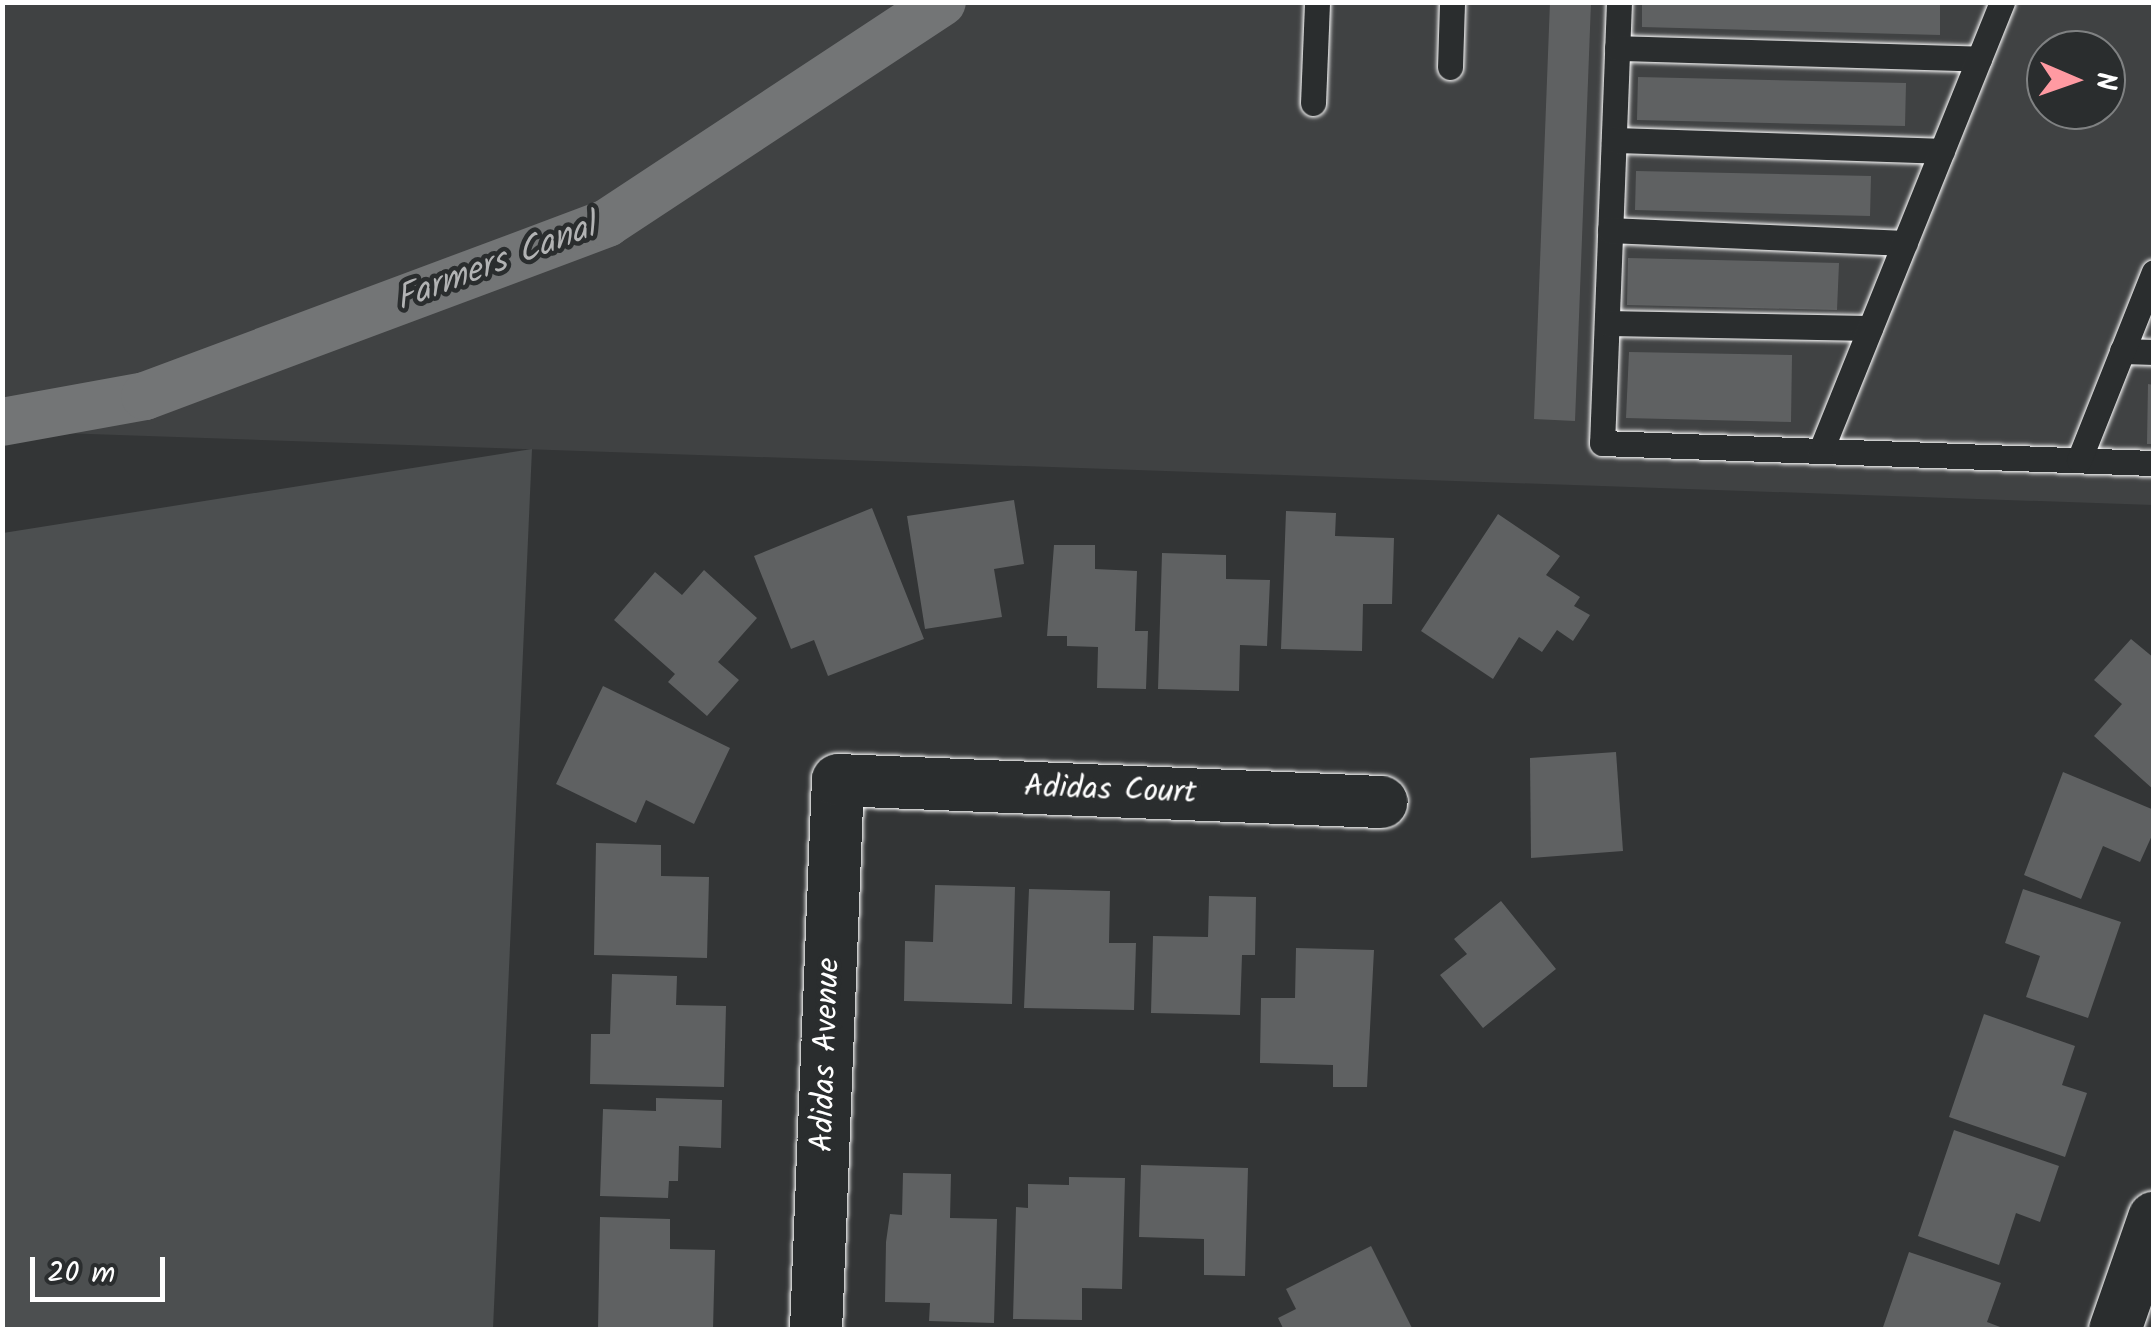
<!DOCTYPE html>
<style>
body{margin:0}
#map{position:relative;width:2156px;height:1332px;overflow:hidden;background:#333536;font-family:Kalam,sans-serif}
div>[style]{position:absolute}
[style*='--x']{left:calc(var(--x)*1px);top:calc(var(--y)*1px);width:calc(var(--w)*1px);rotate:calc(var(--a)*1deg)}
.built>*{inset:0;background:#404243}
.green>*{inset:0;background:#4c4f50}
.canal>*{height:48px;margin:-24px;padding:0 24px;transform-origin:24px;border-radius:24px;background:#737576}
.building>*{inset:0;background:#5f6162}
.roads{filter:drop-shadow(0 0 2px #fff) drop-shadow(0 0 2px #fff)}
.service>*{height:25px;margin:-12.5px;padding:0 12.5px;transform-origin:12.5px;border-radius:12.5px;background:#2a2d2e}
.minor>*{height:52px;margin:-26px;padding:0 26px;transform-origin:26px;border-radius:26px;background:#2a2d2e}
span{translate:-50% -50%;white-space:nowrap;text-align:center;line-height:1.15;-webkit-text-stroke:9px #2a2d2e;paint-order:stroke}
.street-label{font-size:32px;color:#fff}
.water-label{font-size:35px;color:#b2b3b4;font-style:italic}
.frame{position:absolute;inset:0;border:5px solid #fff;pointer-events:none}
.north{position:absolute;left:2026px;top:30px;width:100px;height:100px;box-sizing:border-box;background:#2a2d2e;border:2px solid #7f8182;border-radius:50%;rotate:92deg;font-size:28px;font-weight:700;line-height:40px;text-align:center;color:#fff}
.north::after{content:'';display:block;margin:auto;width:35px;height:45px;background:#ff9aa2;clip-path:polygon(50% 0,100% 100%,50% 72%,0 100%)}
.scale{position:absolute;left:30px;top:1257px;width:135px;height:45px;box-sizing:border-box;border:5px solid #fff;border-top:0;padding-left:12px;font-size:30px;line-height:35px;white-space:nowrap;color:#fff;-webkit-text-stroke:8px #2a2d2e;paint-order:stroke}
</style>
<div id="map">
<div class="built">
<i style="clip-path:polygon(evenodd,3px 3px,2153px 3px,2153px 505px,3px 431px,3px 3px,2046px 50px,2106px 50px,2106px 110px,2046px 110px,2046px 50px)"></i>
</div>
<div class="green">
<i style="clip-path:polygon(532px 449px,493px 1329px,3px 1329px,3px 533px)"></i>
</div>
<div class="canal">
<i style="--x:2;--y:422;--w:145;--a:-10.3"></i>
<i style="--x:145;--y:396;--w:493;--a:-20.5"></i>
<i style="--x:607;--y:223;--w:401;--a:-33.4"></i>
</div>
<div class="building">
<i style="clip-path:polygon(1550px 2px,1591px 2px,1575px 421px,1534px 419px)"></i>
<i style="clip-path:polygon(1642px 2px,1940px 2px,1940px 35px,1642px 27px)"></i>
<i style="clip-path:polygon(1638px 77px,1906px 83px,1905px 126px,1637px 120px)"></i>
<i style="clip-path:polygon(1636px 171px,1871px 176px,1870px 216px,1635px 210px)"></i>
<i style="clip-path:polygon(1628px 258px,1839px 263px,1837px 310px,1627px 305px)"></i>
<i style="clip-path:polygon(1629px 352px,1792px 355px,1791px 422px,1626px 418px)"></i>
<i style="clip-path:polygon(2148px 384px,2154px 385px,2154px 444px,2147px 444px)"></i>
<i style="clip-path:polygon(1014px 500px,1024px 564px,994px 569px,1002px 617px,925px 629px,907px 516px)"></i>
<i style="clip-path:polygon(872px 508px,924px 639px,828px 676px,814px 640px,791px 649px,754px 556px)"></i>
<i style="clip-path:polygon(1286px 511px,1336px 513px,1335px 536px,1394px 538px,1392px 604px,1363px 604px,1362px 651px,1281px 649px)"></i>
<i style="clip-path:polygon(1498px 514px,1560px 556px,1546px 575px,1580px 597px,1574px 606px,1590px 615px,1573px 641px,1557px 630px,1542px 652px,1519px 637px,1493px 679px,1421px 631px)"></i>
<i style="clip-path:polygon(1054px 545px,1095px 545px,1095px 569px,1137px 571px,1135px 631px,1148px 631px,1146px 689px,1097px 688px,1098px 647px,1067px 646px,1067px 636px,1047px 636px)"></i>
<i style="clip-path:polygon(1162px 553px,1226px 555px,1226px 579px,1270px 580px,1267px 646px,1240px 645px,1239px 691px,1158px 689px)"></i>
<i style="clip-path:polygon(704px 570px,757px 618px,718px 662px,739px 680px,707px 716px,668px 682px,675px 674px,614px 620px,655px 572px,682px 595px)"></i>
<i style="clip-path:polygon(2131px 639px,2154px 658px,2154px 790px,2094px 736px,2122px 704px,2094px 680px)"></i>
<i style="clip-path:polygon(603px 686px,730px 748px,694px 824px,646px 800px,636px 823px,556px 784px)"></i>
<i style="clip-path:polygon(1616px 752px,1623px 851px,1531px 858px,1530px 758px)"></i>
<i style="clip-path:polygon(2063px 772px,2154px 810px,2154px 831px,2140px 862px,2103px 846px,2081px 899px,2024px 875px)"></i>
<i style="clip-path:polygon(596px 843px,661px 845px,661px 876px,709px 877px,707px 958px,594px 955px)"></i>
<i style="clip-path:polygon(935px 885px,1015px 887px,1012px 1004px,904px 1001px,905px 941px,933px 942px)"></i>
<i style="clip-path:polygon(1029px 889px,1110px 891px,1109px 943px,1136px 943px,1134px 1010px,1024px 1008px)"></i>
<i style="clip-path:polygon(2023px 889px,2121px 922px,2088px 1018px,2026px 997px,2040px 956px,2005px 943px)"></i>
<i style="clip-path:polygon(1209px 896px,1256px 897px,1255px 955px,1242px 955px,1240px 1015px,1151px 1013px,1153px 936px,1208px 937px)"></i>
<i style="clip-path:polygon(1501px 901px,1556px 969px,1483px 1028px,1440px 975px,1467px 954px,1454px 939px)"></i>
<i style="clip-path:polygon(1296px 948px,1374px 950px,1367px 1087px,1333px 1087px,1333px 1065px,1260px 1063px,1261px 998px,1295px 998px)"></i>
<i style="clip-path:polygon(612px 974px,677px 976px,676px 1005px,726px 1006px,724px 1087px,590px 1084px,591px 1034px,610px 1034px)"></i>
<i style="clip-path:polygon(1984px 1014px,2075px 1046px,2062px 1085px,2087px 1093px,2065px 1157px,1949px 1117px)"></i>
<i style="clip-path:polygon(656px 1098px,722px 1100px,721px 1148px,679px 1146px,678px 1181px,669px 1181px,668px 1198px,600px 1196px,603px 1109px,656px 1111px)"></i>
<i style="clip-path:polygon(1954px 1130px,2059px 1166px,2040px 1222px,2016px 1213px,1999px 1265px,1918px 1236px)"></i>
<i style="clip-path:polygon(1141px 1165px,1248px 1168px,1245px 1276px,1204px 1275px,1204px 1239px,1139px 1237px)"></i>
<i style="clip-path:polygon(903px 1173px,951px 1174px,950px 1218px,997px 1219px,994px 1323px,929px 1321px,930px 1303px,885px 1302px,886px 1242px,890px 1214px,902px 1215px)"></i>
<i style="clip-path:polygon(1069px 1177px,1125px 1178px,1122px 1289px,1082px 1288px,1082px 1320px,1013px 1319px,1016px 1207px,1028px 1208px,1028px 1184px,1069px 1185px)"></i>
<i style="clip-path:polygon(600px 1217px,670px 1219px,670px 1249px,715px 1250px,713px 1330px,598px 1330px)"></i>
<i style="clip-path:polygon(1371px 1246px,1412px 1328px,1284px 1330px,1278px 1318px,1296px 1309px,1286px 1289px)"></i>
<i style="clip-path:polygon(1909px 1252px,2001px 1283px,1987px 1322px,2008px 1330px,1882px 1330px)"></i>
</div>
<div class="roads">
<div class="service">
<i style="--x:1619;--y:2;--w:441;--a:92.2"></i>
<i style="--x:1602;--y:443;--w:552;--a:2.08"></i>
<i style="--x:1617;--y:48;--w:362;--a:1.7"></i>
<i style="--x:1450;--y:67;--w:65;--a:-88.2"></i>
<i style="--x:1313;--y:103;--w:101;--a:-87.7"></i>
<i style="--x:1614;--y:140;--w:328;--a:1.9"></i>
<i style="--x:1610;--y:230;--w:295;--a:2.5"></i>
<i style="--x:1607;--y:323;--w:263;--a:1.1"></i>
<i style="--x:2122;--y:351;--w:32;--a:2"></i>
<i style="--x:1821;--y:450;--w:483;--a:-68"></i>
<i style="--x:2079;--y:460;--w:202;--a:-68.3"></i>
</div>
<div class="minor">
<i style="--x:816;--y:1330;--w:550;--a:-87.71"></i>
<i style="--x:838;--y:780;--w:544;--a:2.32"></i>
<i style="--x:2115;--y:1330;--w:119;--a:-70.8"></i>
</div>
</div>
<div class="street-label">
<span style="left:1110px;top:791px;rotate:2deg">Adidas Court</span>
<span style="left:827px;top:1055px;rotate:-88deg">Adidas Avenue</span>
</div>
<div class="water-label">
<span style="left:496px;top:264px;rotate:-21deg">Farmers Canal</span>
</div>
<div class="frame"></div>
<div class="north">N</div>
<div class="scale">20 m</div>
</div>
